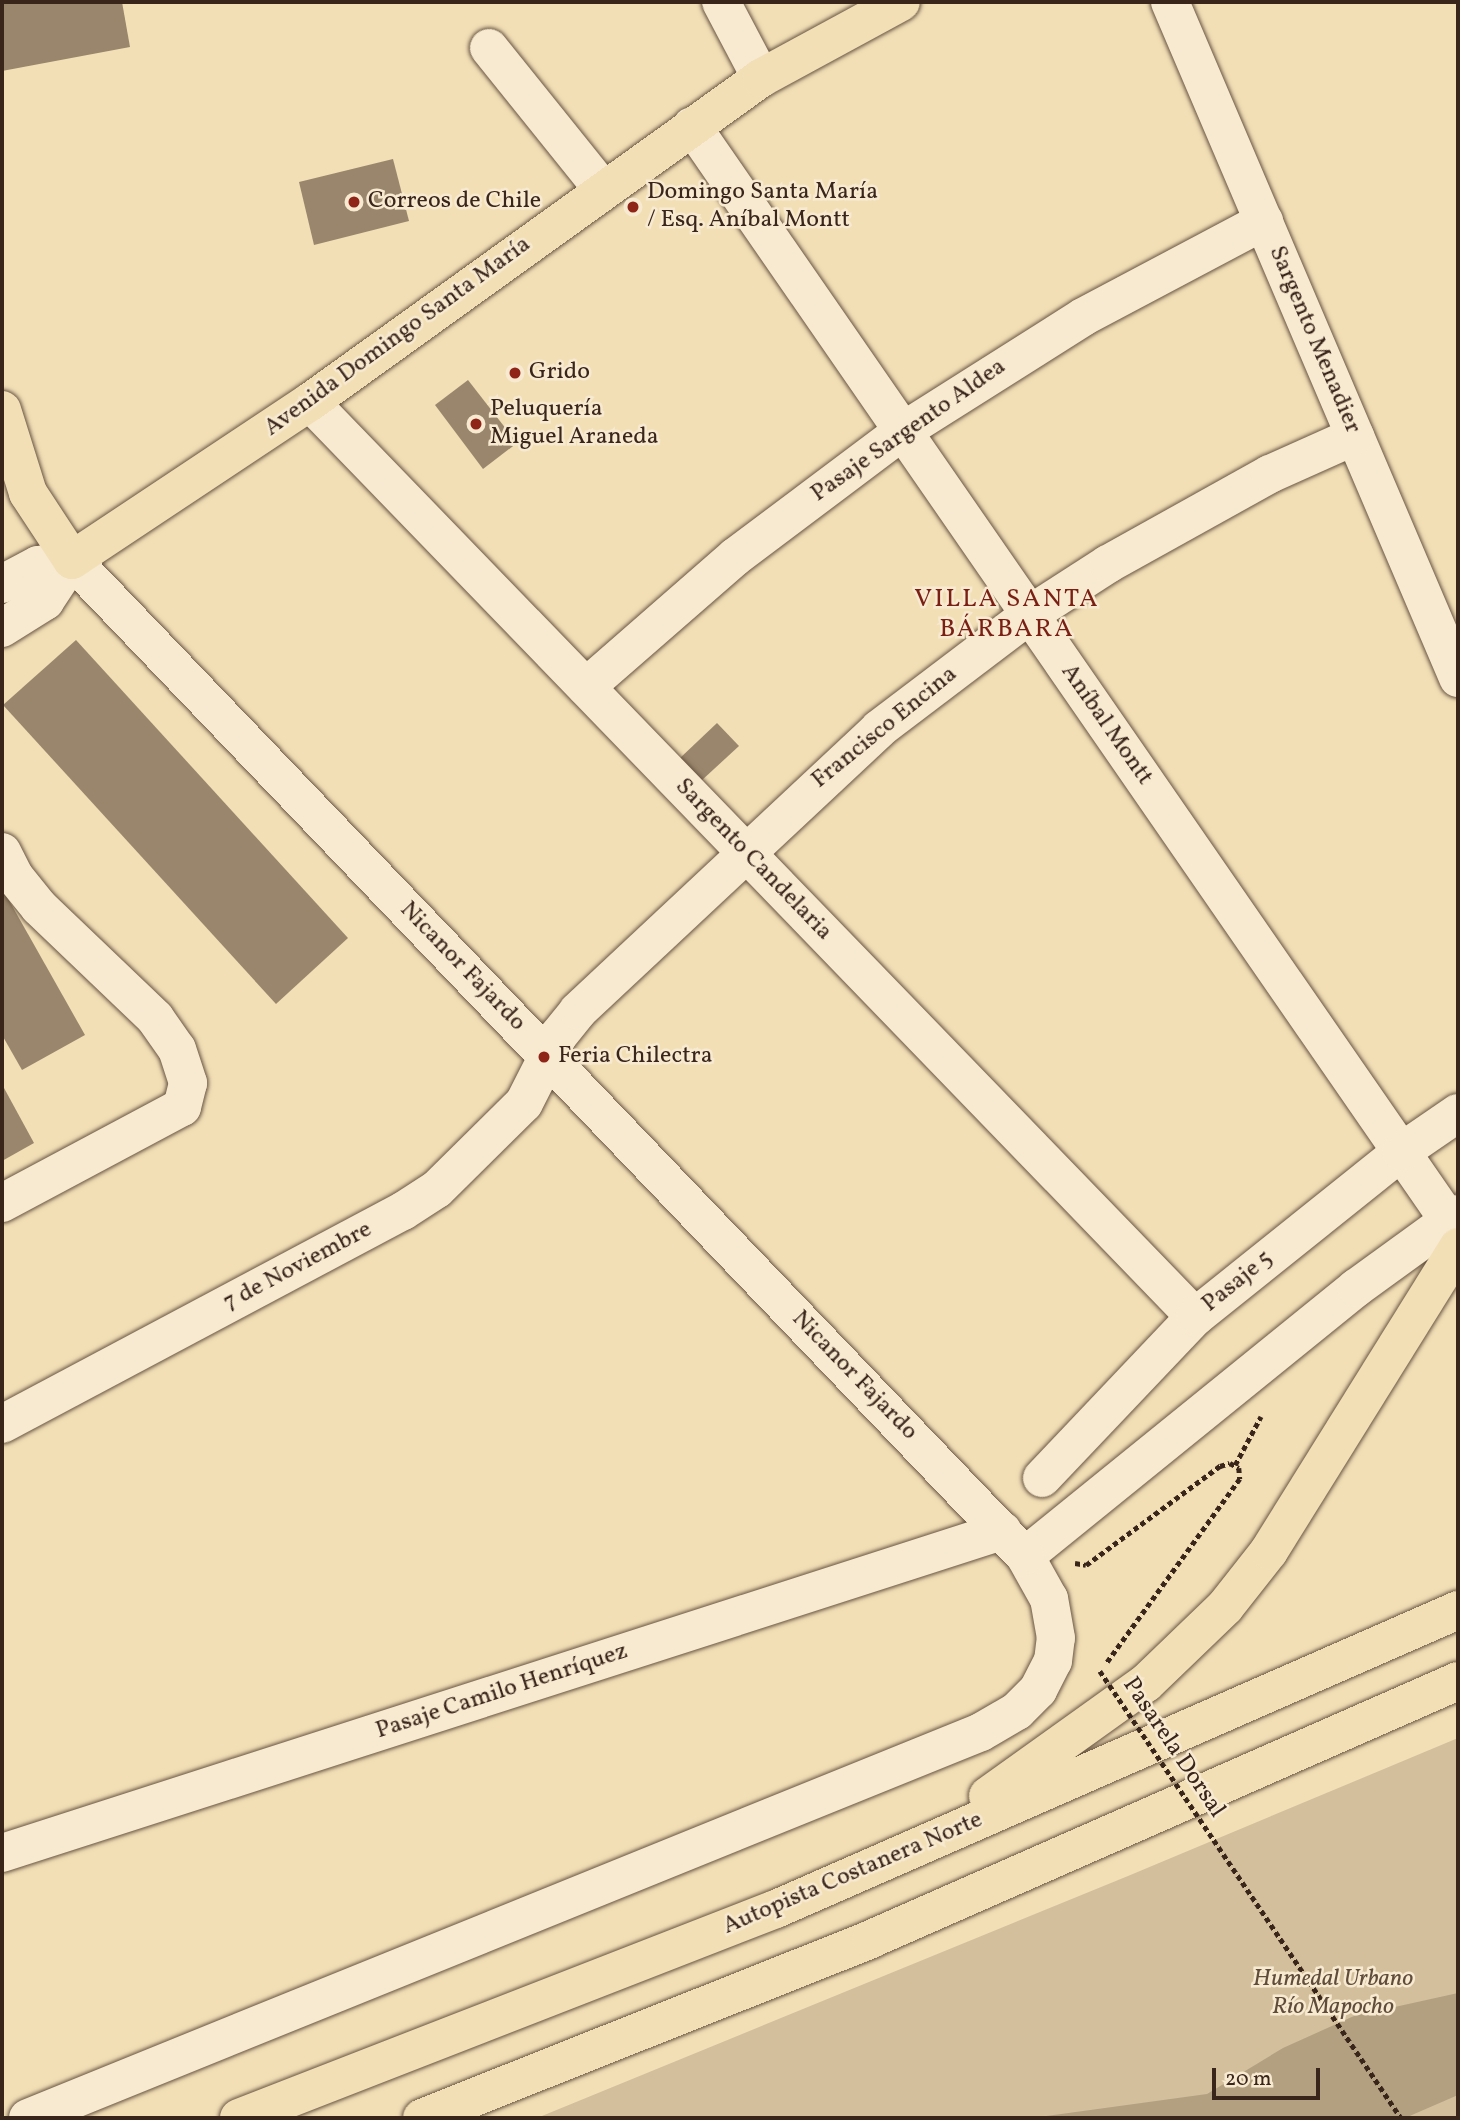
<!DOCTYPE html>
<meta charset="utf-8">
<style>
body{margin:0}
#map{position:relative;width:1460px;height:2120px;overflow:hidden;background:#f2dfb6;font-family:Vollkorn,serif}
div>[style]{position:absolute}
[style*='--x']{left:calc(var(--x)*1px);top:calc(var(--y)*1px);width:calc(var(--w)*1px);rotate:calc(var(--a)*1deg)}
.green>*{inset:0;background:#d3bf9c}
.water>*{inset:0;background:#b3a081}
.building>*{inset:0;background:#9a866c}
.path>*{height:4.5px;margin-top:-2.25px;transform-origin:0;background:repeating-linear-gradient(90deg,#3a251b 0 5px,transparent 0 8.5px)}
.roads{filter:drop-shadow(0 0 2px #685442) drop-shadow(0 0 2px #685442)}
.minor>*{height:38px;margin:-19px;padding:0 19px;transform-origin:19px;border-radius:19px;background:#f7ead0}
.major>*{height:38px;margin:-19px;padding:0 19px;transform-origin:19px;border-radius:19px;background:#f2dfb6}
.highway>*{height:38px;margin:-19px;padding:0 19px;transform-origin:19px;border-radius:19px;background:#f2dfb6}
.path-bridge>*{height:4.5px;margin-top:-2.25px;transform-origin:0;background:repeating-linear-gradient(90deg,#3a251b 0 5px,transparent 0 8.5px)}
.dots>*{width:19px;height:19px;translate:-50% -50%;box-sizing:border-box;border:4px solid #f7ead0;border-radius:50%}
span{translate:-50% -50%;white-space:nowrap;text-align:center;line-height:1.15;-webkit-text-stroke:5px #f7ead0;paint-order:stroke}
.poi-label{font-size:24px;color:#3a251b}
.left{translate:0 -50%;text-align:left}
.street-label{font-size:24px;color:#3a251b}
.park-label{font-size:24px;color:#604c3b;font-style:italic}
.neighbourhood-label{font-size:26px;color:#7a1f14;letter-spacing:2px}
.frame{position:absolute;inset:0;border:4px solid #3a251b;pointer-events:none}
.scale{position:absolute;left:1212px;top:2068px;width:108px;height:32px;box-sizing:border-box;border:4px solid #3a251b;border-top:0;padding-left:9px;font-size:21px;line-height:24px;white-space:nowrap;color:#3a251b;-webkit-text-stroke:5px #f7ead0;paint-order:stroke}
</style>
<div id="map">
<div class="green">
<i style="clip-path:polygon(1458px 1738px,1458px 2118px,537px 2118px,1128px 1876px)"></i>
</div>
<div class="water">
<i style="clip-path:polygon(1458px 1993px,1458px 2095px,1405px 2118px,1032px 2118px,1207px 2094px,1283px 2048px,1354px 2016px)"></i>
</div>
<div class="building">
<i style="clip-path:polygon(2px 2px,122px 2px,130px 47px,2px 71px)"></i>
<i style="clip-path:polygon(393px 159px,409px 221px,314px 245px,299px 182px)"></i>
<i style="clip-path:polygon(468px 380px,517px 443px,483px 469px,435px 405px)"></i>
<i style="clip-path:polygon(76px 640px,348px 938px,276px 1004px,3px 705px)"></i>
<i style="clip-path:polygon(717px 723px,739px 746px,701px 781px,679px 759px)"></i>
<i style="clip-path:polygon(2px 888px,85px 1035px,22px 1070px,2px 1035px)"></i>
<i style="clip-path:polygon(4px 1088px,34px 1143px,2px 1161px,2px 1089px)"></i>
</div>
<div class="path">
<i style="--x:1235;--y:1465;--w:55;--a:-62"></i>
<i style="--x:1075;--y:1563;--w:11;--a:10"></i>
<i style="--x:1086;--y:1565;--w:167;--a:-36.5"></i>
<i style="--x:1220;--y:1466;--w:10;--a:-17"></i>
<i style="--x:1230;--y:1463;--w:10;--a:29"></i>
<i style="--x:1239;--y:1468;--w:11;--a:85"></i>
<i style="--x:1240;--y:1479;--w:228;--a:125.9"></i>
</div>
<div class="roads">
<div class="minor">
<i style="--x:721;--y:2;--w:86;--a:62.2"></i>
<i style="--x:1170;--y:2;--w:735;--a:66.92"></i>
<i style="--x:489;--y:48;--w:182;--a:51.2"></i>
<i style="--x:692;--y:126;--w:1331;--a:55.34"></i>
<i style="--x:310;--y:402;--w:1273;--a:45.95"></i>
<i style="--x:2;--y:584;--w:41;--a:-27.8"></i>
<i style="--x:38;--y:565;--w:34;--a:-8"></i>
<i style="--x:2;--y:628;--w:51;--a:-32.1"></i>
<i style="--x:45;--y:601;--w:49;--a:-56.6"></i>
<i style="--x:586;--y:687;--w:198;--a:-41.1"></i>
<i style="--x:735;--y:557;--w:210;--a:-36.9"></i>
<i style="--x:903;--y:431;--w:213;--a:-32.3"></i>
<i style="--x:1083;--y:317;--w:205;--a:-27.9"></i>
<i style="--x:2;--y:852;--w:27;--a:63"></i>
<i style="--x:14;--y:876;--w:40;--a:51"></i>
<i style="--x:39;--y:907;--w:161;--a:43.7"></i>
<i style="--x:155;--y:1018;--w:38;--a:55"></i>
<i style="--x:177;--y:1049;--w:36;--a:72"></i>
<i style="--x:188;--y:1083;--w:25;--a:104"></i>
<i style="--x:182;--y:1107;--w:204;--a:151.9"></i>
<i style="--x:2;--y:1424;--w:454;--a:-28"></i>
<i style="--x:403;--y:1211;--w:40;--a:-32.9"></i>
<i style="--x:437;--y:1189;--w:122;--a:-44.7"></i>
<i style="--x:524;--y:1103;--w:75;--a:-63.1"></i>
<i style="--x:558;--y:1036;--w:32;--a:-51"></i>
<i style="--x:578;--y:1011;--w:412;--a:-43.1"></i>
<i style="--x:879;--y:729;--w:188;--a:-37.2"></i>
<i style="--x:1029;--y:615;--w:94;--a:-32.8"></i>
<i style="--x:1108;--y:564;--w:185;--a:-29.1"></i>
<i style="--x:1270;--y:474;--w:93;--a:-24.1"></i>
<i style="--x:1042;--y:1478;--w:222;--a:-46.5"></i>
<i style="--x:1195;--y:1317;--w:264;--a:-38.7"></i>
<i style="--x:1401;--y:1152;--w:69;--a:-34.4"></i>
<i style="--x:1025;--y:1556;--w:426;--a:-39"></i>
<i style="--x:1356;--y:1288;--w:126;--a:-36"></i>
<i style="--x:2;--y:1853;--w:1051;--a:-17.85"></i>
<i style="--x:28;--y:2118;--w:1028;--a:-22.05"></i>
<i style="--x:981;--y:1732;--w:42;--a:-30.3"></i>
<i style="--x:1017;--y:1711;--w:30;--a:-45"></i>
<i style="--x:1038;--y:1690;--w:33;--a:-63"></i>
<i style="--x:1053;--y:1661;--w:23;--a:-83"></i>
<i style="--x:1056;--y:1638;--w:40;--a:-100"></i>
<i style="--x:1049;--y:1599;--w:49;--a:-119.2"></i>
<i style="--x:1025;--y:1556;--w:1378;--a:-133.74"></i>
</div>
<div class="major">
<i style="--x:2;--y:410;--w:87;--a:72.6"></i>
<i style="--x:28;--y:493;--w:80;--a:56.7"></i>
<i style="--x:72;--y:560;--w:286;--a:-33.6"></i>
<i style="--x:310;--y:402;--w:555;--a:-35.69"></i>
<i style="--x:761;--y:78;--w:159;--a:-28.5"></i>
</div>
<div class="highway">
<i style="--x:988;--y:1796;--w:194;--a:-35.6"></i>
<i style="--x:1146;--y:1683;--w:110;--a:-43.9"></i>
<i style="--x:1225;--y:1607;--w:71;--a:-51.8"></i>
<i style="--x:1269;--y:1551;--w:358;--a:-58.1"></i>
<i style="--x:239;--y:2118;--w:576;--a:-21.27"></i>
<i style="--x:776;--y:1909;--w:745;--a:-23.67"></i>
<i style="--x:422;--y:2118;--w:483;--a:-21.7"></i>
<i style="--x:871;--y:1939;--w:641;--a:-23.73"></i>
</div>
</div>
<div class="path-bridge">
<i style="--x:1100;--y:1671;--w:539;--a:56.04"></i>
</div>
<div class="dots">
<i style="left:354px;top:202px;background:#8f2418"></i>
<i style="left:633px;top:207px;background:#8f2418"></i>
<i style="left:515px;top:373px;background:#8f2418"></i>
<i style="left:476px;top:424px;background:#8f2418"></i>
<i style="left:544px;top:1057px;background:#8f2418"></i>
</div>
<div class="poi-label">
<span class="left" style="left:647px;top:207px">Domingo Santa María<br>/ Esq. Aníbal Montt</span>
<span class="left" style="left:368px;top:202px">Correos de Chile</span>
<span class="left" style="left:529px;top:373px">Grido</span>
<span class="left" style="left:490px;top:424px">Peluquería<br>Miguel Araneda</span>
<span class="left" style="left:558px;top:1057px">Feria Chilectra</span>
</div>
<div class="street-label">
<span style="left:398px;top:337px;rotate:-36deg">Avenida Domingo Santa María</span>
<span style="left:1314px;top:340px;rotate:67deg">Sargento Menadier</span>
<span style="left:909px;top:431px;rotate:-35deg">Pasaje Sargento Aldea</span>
<span style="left:1106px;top:725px;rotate:55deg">Aníbal Montt</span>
<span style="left:885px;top:728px;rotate:-39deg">Francisco Encina</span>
<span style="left:753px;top:860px;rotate:46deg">Sargento Candelaria</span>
<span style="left:462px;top:967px;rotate:46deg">Nicanor Fajardo</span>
<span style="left:298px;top:1267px;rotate:-28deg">7 de Noviembre</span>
<span style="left:1238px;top:1282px;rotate:-39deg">Pasaje 5</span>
<span style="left:854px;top:1376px;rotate:46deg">Nicanor Fajardo</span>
<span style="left:502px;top:1692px;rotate:-18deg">Pasaje Camilo Henríquez</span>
<span style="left:1173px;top:1748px;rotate:56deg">Pasarela Dorsal</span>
<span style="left:853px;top:1874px;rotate:-23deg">Autopista Costanera Norte</span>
</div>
<div class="park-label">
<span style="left:1333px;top:1994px">Humedal Urbano<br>Río Mapocho</span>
</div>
<div class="neighbourhood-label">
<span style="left:1007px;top:615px">VILLA SANTA<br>BÁRBARA</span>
</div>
<div class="frame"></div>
<div class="scale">20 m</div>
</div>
